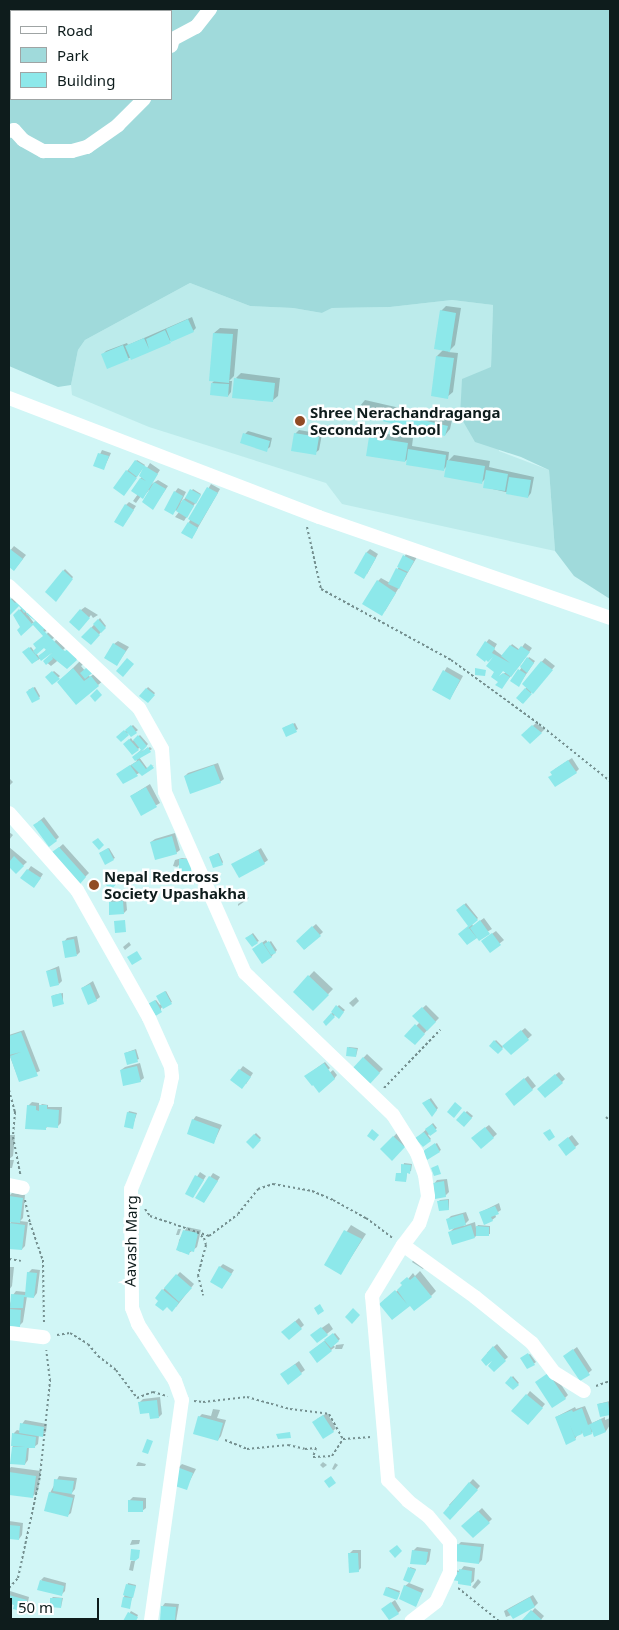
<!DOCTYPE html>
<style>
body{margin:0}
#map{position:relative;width:619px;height:1630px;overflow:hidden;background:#d1f6f6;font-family:"Noto Sans",sans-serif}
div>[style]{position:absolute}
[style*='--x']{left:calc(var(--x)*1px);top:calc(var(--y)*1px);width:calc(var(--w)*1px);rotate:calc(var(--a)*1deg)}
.built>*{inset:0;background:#bcebeb}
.green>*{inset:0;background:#a0dadb}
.shadow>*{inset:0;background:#0003}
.building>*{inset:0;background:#8de8ea}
.path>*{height:2px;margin-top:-1px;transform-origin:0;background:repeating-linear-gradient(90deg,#748f8f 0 2.5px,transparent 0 5px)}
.street>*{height:14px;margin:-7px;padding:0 7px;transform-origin:7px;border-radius:7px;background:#fff}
.dots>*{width:14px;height:14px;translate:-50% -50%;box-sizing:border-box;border:2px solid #fff;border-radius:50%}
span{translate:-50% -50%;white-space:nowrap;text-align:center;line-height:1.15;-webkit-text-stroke:5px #fff;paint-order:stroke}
.poi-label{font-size:15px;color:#0e1c1c;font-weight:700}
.left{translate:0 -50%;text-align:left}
.street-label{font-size:15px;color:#0e1c1c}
.frame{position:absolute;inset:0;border:10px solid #0e1c1c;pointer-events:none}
.legend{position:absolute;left:10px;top:10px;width:162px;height:90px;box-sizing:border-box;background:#fff;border:1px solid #9fa4a4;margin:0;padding:6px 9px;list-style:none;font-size:15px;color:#0e1c1c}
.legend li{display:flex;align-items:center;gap:10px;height:25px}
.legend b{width:25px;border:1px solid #9fa4a4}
.scale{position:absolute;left:10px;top:1598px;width:89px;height:22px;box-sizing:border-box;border:2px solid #0e1c1c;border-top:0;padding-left:6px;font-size:15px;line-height:18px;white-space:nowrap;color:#0e1c1c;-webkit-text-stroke:4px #fff;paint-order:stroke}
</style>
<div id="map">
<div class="built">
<i style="clip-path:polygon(190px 283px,250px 306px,293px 308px,322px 313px,332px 308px,390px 307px,452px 300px,493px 305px,491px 367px,499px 451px,549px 470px,555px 551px,342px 504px,326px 483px,149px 427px,72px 395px,71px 385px,78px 350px,85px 340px)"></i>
</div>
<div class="green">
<i style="clip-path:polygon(evenodd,9px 9px,610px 9px,610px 599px,574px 576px,555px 551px,549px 470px,521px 457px,475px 442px,460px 416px,462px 379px,491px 367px,493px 305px,452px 300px,390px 307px,332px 308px,322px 313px,293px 308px,250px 306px,190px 283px,85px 340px,78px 350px,71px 385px,58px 387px,9px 366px,9px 9px,11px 11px,171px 11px,171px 99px,11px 99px,11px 11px)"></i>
</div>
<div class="shadow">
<i style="clip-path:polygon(446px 306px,461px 308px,455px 345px,448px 352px,458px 353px,453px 392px,447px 397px,437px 356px,444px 349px,441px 311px)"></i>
<i style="clip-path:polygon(192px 317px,196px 328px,193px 331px,108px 367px,103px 354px,106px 351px,127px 343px,128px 345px)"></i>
<i style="clip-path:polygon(220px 328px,238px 329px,234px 376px,229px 381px,232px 381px,231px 392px,228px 396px,212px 383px,215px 380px,214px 333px)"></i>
<i style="clip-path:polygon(241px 373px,280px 378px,278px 396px,272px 401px,236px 378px)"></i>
<i style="clip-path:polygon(365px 400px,452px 420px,450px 429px,445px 435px,360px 406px)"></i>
<i style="clip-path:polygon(299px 430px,322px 434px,319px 450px,315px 453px,295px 434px)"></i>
<i style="clip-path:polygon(248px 431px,272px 438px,270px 447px,266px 450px,245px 434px)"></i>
<i style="clip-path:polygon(375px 432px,413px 438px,412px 446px,449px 452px,448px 461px,454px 455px,490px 461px,489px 467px,534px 477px,531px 493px,528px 497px,484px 487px,486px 478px,482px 482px,447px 466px,443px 470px,409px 458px,405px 461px,370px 438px)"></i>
<i style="clip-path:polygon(102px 450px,111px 453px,104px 468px,95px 465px)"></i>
<i style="clip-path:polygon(137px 460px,145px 465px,124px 495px,127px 471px)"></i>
<i style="clip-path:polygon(150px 463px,160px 470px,150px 485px,158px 480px,168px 486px,153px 508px,149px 490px,143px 497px,141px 496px,136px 503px,133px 501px,138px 494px,133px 491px)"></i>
<i style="clip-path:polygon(211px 484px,220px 489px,192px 538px,189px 522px)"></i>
<i style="clip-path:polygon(178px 488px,186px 492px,180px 504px,193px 489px,201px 494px,184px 521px,175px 517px,179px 512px,176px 510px,172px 514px,175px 492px)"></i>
<i style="clip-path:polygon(129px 502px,136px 506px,123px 526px,126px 505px)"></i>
<i style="clip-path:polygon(14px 546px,26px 555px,14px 570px,9px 566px,9px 552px)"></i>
<i style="clip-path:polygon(370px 549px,378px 554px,367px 574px,367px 552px)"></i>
<i style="clip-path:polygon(407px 552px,417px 557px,385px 611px,378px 581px,381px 578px,390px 583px)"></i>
<i style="clip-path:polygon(65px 569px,73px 577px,56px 600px,46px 592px)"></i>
<i style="clip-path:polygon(evenodd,14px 596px,19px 601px,23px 598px,30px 606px,25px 611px,34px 623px,37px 620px,28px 614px,35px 608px,64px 636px,58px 641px,61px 644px,67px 638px,71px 642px,55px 658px,57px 660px,72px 647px,75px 647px,84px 655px,81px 659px,79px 657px,67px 667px,59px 659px,56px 662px,51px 666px,45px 661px,53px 652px,32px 663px,24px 652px,31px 647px,34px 651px,38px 648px,35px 644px,50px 631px,48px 629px,43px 634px,33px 623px,21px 634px,18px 630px,22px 627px,15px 615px,22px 608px,19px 605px,9px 614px,9px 601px,14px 596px,55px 637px,57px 639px,39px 657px,36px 653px,55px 637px)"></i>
<i style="clip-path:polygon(85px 607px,98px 615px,93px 618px,91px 615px,82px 626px,81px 610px)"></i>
<i style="clip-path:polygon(100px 618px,106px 626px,91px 644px,83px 637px)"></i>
<i style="clip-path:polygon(evenodd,489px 639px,497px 644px,494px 649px,496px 651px,504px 657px,512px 644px,520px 650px,525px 643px,532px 648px,520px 665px,522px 666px,529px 657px,535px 661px,519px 685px,512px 681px,522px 667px,520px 665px,501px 688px,497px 685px,499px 681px,493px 677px,496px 672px,488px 666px,496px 655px,485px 660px,477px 654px,489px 639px,503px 670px,506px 672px,497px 679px,497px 678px,503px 670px)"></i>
<i style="clip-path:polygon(118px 641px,129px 647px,117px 664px,114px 644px)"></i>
<i style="clip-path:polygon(545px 658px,555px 666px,522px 703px,517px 698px,527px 687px,523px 684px)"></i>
<i style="clip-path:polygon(81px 660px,84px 664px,81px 666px,90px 677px,97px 671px,104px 680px,98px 685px,64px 677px)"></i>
<i style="clip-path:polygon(447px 667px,463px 676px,450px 699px,433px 690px)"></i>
<i style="clip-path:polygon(54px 671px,60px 676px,52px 683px,47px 677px)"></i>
<i style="clip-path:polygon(35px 687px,40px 696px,39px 698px,28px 690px)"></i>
<i style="clip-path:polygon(148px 687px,155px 693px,148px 702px,141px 696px)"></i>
<i style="clip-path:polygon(295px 723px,298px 729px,287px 735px,285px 727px)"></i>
<i style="clip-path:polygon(536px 723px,545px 729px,530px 743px,523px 735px)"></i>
<i style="clip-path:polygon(133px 725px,138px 730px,132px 735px,129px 732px,121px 740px,118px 737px)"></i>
<i style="clip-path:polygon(140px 735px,148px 744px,141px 752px,150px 747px,152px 749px,139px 757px,147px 768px,154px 765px,142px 774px,139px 773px,123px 783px,119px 773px,137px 761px,134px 757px,142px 749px,140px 747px,138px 749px,125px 744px,131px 738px,133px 741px)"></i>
<i style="clip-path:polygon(572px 758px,579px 769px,576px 772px,553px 775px,555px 769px)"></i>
<i style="clip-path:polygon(218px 763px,224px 779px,220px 782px,185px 776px,188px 773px)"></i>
<i style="clip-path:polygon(9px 778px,13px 782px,9px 786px)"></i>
<i style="clip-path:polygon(150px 784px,160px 803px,141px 814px,131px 796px)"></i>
<i style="clip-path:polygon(44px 817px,59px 837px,56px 840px,38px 822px)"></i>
<i style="clip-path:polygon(9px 832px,13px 835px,9px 840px)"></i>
<i style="clip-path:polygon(175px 833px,180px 850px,176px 853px,151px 842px,155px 839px)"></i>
<i style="clip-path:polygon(63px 844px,89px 873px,80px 882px,54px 852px)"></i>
<i style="clip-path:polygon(9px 847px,27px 862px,16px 872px,9px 865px)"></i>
<i style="clip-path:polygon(109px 848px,115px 858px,113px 859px,100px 853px)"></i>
<i style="clip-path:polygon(261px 848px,268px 860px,264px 863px,233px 865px)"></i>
<i style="clip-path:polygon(219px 853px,223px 862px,222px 864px,210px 857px)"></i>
<i style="clip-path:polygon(182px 858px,191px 859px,190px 870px,181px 863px,177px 867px,173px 866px,175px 860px)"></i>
<i style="clip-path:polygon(31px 866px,43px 874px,37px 883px,22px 878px)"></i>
<i style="clip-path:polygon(249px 897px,248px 899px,238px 906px,238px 904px)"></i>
<i style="clip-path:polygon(113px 899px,126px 899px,127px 910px,124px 913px,110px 903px)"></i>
<i style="clip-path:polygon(466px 903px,478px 918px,472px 924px,473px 926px,484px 918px,492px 929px,468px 943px,460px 934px,469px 926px,458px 910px)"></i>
<i style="clip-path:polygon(316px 924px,323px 932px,305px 949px,301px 937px)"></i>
<i style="clip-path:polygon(496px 931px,504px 940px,490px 951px,486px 938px)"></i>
<i style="clip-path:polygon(253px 933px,259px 941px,257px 942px,248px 937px)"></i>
<i style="clip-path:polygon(77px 936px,80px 952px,77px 955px,64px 942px,67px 938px)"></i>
<i style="clip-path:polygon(266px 940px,268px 943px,271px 941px,277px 950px,271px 957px,253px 949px)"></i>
<i style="clip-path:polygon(129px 942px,131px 945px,125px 950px,123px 947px)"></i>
<i style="clip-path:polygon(59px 966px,62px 981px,59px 984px,47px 971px)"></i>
<i style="clip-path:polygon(314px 971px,333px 989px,313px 1010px,294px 992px)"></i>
<i style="clip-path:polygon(93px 981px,100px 997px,96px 1000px,82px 988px)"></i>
<i style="clip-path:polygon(166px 991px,172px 1002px,161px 1008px,161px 1011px,149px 1004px,156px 1000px,160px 1005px,161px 1004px,159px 995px)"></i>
<i style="clip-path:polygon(63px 993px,63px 1003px,52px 996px,54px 995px)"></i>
<i style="clip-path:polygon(356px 997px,359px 1001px,353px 1007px,349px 1003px)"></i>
<i style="clip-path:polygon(339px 1005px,345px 1010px,338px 1017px,335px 1015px,326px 1024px,324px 1022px)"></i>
<i style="clip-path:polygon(426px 1005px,439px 1018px,415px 1043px,406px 1036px,420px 1022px,414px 1016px)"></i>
<i style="clip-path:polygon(525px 1028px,532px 1035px,511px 1054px,507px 1043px)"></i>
<i style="clip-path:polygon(24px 1030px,40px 1071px,19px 1080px,9px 1054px,9px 1035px)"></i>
<i style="clip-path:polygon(496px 1040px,503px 1047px,498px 1053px,490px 1046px)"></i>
<i style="clip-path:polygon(349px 1047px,358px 1048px,356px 1056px,348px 1048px)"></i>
<i style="clip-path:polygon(136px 1049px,139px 1059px,128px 1063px,125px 1053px)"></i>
<i style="clip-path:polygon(367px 1054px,383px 1069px,368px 1084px,353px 1069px)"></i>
<i style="clip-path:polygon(325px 1062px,330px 1068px,312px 1084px,307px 1075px)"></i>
<i style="clip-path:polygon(140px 1063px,144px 1078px,140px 1081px,121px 1070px,125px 1067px)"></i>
<i style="clip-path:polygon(243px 1066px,253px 1073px,246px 1084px,232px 1080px)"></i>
<i style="clip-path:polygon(333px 1070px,337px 1075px,334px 1079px,318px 1082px)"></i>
<i style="clip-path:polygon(559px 1072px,565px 1079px,562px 1082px,542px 1086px)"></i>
<i style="clip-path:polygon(528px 1076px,536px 1086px,514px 1104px,510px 1091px)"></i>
<i style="clip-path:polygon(431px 1098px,438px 1108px,432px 1115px,425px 1102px)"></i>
<i style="clip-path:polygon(32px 1102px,39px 1103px,39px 1107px,42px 1104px,48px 1105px,48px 1107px,62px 1107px,61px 1123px,57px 1127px,48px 1126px,45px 1129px,28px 1106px)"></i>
<i style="clip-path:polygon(129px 1111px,137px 1113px,132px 1128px,128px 1113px)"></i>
<i style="clip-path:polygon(467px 1111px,473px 1116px,464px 1126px,458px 1120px)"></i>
<i style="clip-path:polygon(196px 1116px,222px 1125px,214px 1142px,193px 1120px)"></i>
<i style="clip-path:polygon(433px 1123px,437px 1128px,428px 1135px,431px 1139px,423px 1146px,417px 1138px)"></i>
<i style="clip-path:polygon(489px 1125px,497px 1134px,481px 1148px,476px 1135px)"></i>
<i style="clip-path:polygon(256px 1133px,261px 1138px,253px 1147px,247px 1142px)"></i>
<i style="clip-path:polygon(397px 1133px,408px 1143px,392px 1159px,382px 1149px)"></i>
<i style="clip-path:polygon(9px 1135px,15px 1135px,13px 1156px,9px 1159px)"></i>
<i style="clip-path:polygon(572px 1135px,579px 1144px,575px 1147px,563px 1142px)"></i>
<i style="clip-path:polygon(437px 1143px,441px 1150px,428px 1158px,425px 1150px)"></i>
<i style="clip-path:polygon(9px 1160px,14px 1160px,12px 1168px,9px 1168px)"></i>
<i style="clip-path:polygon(404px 1163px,412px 1164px,411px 1171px,407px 1172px,406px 1181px,397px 1174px,402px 1173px)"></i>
<i style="clip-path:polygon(200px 1172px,206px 1176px,193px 1197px,187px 1193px)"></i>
<i style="clip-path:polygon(213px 1173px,220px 1177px,204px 1202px,197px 1197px)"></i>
<i style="clip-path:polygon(447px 1179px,449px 1192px,445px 1196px,434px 1184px,437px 1180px)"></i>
<i style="clip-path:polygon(12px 1193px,25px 1195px,23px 1218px,20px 1221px,28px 1222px,25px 1246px,22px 1249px,9px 1248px,9px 1224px,12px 1221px,9px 1221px,9px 1196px)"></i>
<i style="clip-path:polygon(449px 1199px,449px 1209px,438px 1202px,440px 1200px)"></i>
<i style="clip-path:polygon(499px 1203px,501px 1210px,495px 1214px,496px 1217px,492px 1220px,481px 1212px)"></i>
<i style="clip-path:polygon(466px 1212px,469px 1220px,463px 1226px,475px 1222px,476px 1228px,478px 1225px,490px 1226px,490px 1234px,477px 1235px,475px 1237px,450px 1232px,455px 1227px,447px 1220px,451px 1216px)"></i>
<i style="clip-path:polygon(351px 1225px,366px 1234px,341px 1273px,325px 1265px)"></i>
<i style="clip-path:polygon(187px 1227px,201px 1230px,197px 1247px,189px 1253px,178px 1251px,179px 1240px)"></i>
<i style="clip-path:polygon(178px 1229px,181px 1229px,179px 1235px,176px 1235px)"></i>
<i style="clip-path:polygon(416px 1256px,424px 1268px,423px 1269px,412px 1262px)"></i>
<i style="clip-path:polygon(223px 1264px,234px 1270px,222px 1288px,220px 1267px)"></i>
<i style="clip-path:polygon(9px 1267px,14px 1267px,12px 1286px,9px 1290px)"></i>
<i style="clip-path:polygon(32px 1269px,40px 1270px,37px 1293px,34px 1297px,27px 1296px,23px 1322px,19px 1326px,9px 1325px,9px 1307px,13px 1295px,16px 1291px,26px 1292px,28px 1273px)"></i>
<i style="clip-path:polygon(420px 1271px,436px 1291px,431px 1296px,410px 1304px,392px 1318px,384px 1300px,400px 1289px,413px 1273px,415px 1276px)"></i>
<i style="clip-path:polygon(180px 1272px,194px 1284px,176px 1307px,163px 1290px)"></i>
<i style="clip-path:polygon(299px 1318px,304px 1325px,289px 1339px,283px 1332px)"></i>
<i style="clip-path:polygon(329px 1323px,333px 1329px,317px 1342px,313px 1334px)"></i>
<i style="clip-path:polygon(335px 1333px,340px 1339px,333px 1345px,335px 1347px,331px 1350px,314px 1349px)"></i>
<i style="clip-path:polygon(344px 1344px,342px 1349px,335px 1349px,336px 1345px)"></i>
<i style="clip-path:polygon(497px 1344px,508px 1357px,494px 1370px,494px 1362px,487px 1353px)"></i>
<i style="clip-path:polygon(577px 1347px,592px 1370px,580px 1380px,565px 1356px)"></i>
<i style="clip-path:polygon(530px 1354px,536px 1362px,528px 1368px,522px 1358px)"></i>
<i style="clip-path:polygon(299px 1361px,305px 1370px,301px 1373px,282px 1374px)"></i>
<i style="clip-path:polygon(552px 1371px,568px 1395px,565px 1398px,537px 1382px)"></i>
<i style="clip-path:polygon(513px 1376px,519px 1383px,513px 1388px,507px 1383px)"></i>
<i style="clip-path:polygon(530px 1391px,545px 1404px,532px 1420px,527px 1395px)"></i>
<i style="clip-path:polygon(160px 1397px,162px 1414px,159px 1417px,140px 1402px,143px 1399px)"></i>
<i style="clip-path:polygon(610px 1401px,610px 1414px,598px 1404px)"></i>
<i style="clip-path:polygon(585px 1406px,592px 1423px,605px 1417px,605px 1420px,610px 1418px,610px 1425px,606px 1431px,595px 1435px,593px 1431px,591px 1433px,584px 1432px,578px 1434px,575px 1439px,556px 1417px,575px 1407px,576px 1409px)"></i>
<i style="clip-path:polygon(213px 1409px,220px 1410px,217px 1418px,226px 1420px,221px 1436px,218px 1440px,199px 1417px,202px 1414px,211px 1416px)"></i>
<i style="clip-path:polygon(327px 1413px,336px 1428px,333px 1431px,317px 1419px)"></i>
<i style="clip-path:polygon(25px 1420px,47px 1424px,46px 1432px,42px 1435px,39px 1435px,38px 1444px,34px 1447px,29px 1447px,28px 1460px,25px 1464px,11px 1463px,14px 1433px,17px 1430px,21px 1431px,22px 1424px)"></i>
<i style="clip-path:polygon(138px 1462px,146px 1464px,145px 1466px,136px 1466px)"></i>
<i style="clip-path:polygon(323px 1462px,327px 1465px,323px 1468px,320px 1465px)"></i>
<i style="clip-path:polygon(335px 1463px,338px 1465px,334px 1470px,332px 1469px)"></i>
<i style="clip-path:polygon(182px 1464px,196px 1469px,186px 1488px,178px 1468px)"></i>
<i style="clip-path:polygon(11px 1467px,41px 1471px,38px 1491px,33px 1496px,9px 1493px,9px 1469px)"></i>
<i style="clip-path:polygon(59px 1476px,77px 1478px,75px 1489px,71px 1494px,75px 1495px,71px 1513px,67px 1516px,50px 1493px)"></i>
<i style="clip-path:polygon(473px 1479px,480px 1486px,460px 1509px,451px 1507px,449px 1505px)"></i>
<i style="clip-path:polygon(133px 1497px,146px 1498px,146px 1508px,142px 1511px,129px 1501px)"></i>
<i style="clip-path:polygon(482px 1508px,492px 1519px,473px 1537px,463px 1526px)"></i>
<i style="clip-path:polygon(9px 1521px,23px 1523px,22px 1535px,19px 1539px,9px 1537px)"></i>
<i style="clip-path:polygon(132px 1540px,140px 1540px,139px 1544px,130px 1545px)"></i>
<i style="clip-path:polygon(461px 1542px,484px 1544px,482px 1560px,479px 1563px,458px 1545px)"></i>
<i style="clip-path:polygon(417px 1547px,431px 1549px,429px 1561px,426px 1564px,413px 1551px)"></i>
<i style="clip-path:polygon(353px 1550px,361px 1550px,361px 1568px,358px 1571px,349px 1554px)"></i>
<i style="clip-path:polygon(131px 1561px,135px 1561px,133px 1571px,129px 1570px)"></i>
<i style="clip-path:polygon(464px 1566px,475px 1568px,474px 1581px,470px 1584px,455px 1570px,460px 1571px)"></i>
<i style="clip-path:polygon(410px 1567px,416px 1569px,409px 1583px,424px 1589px,416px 1605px,405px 1586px,410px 1582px)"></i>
<i style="clip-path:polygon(44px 1577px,66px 1583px,65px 1591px,61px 1595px,41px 1580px)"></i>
<i style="clip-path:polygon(478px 1579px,481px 1582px,475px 1589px,472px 1587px)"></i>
<i style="clip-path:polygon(128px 1583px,136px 1585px,129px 1607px,124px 1597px)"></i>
<i style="clip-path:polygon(388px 1587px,400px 1591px,398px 1597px,387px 1588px)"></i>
<i style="clip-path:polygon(10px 1591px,29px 1597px,27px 1607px,24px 1611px,9px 1602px)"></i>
<i style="clip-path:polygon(533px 1595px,538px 1603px,535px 1606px,506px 1617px,504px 1611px)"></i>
<i style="clip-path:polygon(53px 1597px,63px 1598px,61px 1607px,52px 1598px)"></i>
<i style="clip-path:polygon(395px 1600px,401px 1610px,398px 1613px,383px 1609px)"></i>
<i style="clip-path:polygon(165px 1603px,179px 1604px,176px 1621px,161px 1621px,162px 1607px)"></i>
<i style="clip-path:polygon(535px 1608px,544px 1616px,540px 1621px,523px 1621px)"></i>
<i style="clip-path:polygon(131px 1611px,138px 1615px,135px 1621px,125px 1621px)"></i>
</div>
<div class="building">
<i style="clip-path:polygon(440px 310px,456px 313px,450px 352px,434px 349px)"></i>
<i style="clip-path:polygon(188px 319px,194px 332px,171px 342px,166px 329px)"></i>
<i style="clip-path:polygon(165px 330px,171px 343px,131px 360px,125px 346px,144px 338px,149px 349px,146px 339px)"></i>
<i style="clip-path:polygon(213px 333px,233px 334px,229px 383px,209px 381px)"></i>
<i style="clip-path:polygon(123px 345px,129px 360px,107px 369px,101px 354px)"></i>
<i style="clip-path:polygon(436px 356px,454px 358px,448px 399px,431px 396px)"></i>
<i style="clip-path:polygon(234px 378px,275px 383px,273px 402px,232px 398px)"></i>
<i style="clip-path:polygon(211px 383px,229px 384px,228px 397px,210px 395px)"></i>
<i style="clip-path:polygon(359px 405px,448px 426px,445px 436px,357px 415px)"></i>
<i style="clip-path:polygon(243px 433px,270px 441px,267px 452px,240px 443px)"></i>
<i style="clip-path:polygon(294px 433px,319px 437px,316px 455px,291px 451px)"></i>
<i style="clip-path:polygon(369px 437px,408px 443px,405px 462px,366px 456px)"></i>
<i style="clip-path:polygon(408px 449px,446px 455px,444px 471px,406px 465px)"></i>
<i style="clip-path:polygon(98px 453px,109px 456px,104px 470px,93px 466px)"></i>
<i style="clip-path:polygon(135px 460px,158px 474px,143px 499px,131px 491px,140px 478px,146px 481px,139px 476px,143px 468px,137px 477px,128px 470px)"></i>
<i style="clip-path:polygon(447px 460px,485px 466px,482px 484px,444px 477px)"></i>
<i style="clip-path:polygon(126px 470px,137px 478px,124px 496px,113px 488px)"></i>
<i style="clip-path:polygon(486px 470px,508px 474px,505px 491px,483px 488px)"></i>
<i style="clip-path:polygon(509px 477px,531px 480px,528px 498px,506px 494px)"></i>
<i style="clip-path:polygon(154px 482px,166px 489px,153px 510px,142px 502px)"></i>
<i style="clip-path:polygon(207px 487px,218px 493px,199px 525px,188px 519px)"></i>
<i style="clip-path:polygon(190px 489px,201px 495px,196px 504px,185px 498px)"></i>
<i style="clip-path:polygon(174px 491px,183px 496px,173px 515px,164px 510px)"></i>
<i style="clip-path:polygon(183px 499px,194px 506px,187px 518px,176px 511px)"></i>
<i style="clip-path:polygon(125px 504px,134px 510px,123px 527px,114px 522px)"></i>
<i style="clip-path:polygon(188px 522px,198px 528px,192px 539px,181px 533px)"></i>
<i style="clip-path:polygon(10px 549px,23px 559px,14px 571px,9px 567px)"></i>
<i style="clip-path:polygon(366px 552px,376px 558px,364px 579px,354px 573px)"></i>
<i style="clip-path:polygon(403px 555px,414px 561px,408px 572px,397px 567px)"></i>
<i style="clip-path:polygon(396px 568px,407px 573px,399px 589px,388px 584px)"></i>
<i style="clip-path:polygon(63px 570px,73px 579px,56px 602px,45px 592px)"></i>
<i style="clip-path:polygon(377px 580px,396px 593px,382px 616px,362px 604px)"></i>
<i style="clip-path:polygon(10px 598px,15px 603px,21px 598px,30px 609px,24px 613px,19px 606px,9px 616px)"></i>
<i style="clip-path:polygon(33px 608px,49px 625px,43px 630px,62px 649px,65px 651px,68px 649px,77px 660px,67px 669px,52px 657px,53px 659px,46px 665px,43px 661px,53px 652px,41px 661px,38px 656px,46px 650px,44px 648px,36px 655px,33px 651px,36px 648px,33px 644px,43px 636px,33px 625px,21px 636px,17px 630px,20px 627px,13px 615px,19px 609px,32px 624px,35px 621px,41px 625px,26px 614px)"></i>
<i style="clip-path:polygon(80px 609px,90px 618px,79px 631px,69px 622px)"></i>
<i style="clip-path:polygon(98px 619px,106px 628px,101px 633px,93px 624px)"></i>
<i style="clip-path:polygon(91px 627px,100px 635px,91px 645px,81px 637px)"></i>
<i style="clip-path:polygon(485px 641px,495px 648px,492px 653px,510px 663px,501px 656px,510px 645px,518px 650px,521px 646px,530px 652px,511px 677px,503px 671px,499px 676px,503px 673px,510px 677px,502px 689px,495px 685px,498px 682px,491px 677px,494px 672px,486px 666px,493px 657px,488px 662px,486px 660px,485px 662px,476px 655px)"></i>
<i style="clip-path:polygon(113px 643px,126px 651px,117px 666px,104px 658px)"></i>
<i style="clip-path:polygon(29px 647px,39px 659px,32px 664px,22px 652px)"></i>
<i style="clip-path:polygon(527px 657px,534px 663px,527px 673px,520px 667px)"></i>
<i style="clip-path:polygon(127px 658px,134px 664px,123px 677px,116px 671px)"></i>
<i style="clip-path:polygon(541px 661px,553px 670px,533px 694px,522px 684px)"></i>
<i style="clip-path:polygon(91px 664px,96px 670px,85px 679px,80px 673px)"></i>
<i style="clip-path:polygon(73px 668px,84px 681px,91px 676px,99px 686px,76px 705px,57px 682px)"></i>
<i style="clip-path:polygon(475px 668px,486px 670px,485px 676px,475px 675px)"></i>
<i style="clip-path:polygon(518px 669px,526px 674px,519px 687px,510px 681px)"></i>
<i style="clip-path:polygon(443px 670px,460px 680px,450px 700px,432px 690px)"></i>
<i style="clip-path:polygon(52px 671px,60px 679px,52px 685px,45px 677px)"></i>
<i style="clip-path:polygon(33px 687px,40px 699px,32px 703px,26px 692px)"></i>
<i style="clip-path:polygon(146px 688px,155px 695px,148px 703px,139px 696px)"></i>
<i style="clip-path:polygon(525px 688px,532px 694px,523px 704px,516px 698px)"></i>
<i style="clip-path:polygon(97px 689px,102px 695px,95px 702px,90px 696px)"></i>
<i style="clip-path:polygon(293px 723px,297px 732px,286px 737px,282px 728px)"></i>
<i style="clip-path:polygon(131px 725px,137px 733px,131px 737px,125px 730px)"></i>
<i style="clip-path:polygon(532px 725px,542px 733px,530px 744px,521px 735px)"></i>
<i style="clip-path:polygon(124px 730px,129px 735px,121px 742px,116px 737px)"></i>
<i style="clip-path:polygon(138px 735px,147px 746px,140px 753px,148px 747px,151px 752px,135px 761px,132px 757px,141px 750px,133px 740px)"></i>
<i style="clip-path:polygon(129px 739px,139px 750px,132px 755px,123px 744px)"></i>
<i style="clip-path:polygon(139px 760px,146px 769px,151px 764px,154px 768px,142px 776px,131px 765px)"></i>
<i style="clip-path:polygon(568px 760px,577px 773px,555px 787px,548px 777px,552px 775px,550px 772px)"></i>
<i style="clip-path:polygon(130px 765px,138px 776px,123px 784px,116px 774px)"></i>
<i style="clip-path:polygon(214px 765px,221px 783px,190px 794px,184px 776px)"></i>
<i style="clip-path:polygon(146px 787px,157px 807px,141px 816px,130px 796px)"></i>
<i style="clip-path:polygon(41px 820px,57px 841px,49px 847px,33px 825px)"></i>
<i style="clip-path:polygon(172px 836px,177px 854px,155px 860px,150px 842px)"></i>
<i style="clip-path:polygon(98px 838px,104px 845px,99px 850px,92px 842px)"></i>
<i style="clip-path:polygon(59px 847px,86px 877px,80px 884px,52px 852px)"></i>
<i style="clip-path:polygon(108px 848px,114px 860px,105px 865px,99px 853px)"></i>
<i style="clip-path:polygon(258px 850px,265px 864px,239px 878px,231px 864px)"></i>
<i style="clip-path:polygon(218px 853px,223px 865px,213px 868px,209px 857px)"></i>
<i style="clip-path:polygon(14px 856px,24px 866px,16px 874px,9px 867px,9px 862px)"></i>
<i style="clip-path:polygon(179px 859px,191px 859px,191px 871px,179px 871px)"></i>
<i style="clip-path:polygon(27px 869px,41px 878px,34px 888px,20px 878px)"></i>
<i style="clip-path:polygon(112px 873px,120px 880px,111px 890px,103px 882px)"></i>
<i style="clip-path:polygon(123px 901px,124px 914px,109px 915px,109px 902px)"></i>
<i style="clip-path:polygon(464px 904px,478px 920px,466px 930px,469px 928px,477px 938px,467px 945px,458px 934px,468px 926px,456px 910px)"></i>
<i style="clip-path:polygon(125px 920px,126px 932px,115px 933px,114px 921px)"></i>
<i style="clip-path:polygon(480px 920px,490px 934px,479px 941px,470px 928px)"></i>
<i style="clip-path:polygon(312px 926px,321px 936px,304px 950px,296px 941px)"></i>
<i style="clip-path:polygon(492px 933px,501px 945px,490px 953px,481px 941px)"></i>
<i style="clip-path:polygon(252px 934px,258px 943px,252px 947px,245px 938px)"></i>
<i style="clip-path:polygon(74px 939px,77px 956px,65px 958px,62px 941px)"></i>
<i style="clip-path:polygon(269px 941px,276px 953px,271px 955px,264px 944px)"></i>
<i style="clip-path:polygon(262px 942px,272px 957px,262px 964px,252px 949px)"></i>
<i style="clip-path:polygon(137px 951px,142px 959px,132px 965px,127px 957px)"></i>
<i style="clip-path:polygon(56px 969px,59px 985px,50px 987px,46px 971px)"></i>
<i style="clip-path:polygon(308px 975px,329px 995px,313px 1011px,293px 992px)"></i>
<i style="clip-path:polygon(90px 984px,97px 1001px,88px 1005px,81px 988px)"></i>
<i style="clip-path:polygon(165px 991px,172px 1004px,163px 1009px,156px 996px)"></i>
<i style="clip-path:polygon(61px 993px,64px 1004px,53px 1007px,51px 996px)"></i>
<i style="clip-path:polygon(155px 1000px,162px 1012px,154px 1017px,146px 1005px)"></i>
<i style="clip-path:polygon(336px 1005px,344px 1012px,339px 1019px,331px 1012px)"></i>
<i style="clip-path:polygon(422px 1007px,436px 1022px,427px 1031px,412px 1016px)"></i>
<i style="clip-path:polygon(331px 1013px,335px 1017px,326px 1026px,323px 1022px)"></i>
<i style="clip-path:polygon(415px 1024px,425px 1034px,415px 1045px,404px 1036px)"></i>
<i style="clip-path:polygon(521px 1030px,529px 1040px,511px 1055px,502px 1046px)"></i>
<i style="clip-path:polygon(21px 1032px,38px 1076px,19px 1082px,10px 1056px,21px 1052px,9px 1055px,9px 1036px)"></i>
<i style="clip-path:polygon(494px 1040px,503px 1049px,498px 1054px,489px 1046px)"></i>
<i style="clip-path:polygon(347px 1047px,357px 1049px,356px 1057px,346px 1056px)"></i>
<i style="clip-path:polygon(135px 1050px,138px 1062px,127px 1065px,124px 1053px)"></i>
<i style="clip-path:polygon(363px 1057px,380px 1073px,368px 1086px,351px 1070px)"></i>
<i style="clip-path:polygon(324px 1063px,335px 1079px,319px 1093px,313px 1085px,323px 1077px,312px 1086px,304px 1076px)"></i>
<i style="clip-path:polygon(137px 1066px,141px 1082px,123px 1086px,120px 1070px)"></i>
<i style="clip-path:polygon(239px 1069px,251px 1077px,242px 1089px,230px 1080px)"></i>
<i style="clip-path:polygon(555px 1074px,563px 1083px,545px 1098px,537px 1089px)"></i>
<i style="clip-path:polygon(524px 1078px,533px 1090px,514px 1106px,505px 1094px)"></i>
<i style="clip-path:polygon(429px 1099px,437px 1110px,432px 1117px,422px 1103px)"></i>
<i style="clip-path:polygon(455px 1102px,462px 1108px,454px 1118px,447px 1112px)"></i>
<i style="clip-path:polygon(27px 1105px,36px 1106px,36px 1110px,39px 1111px,39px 1105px,47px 1105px,47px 1109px,59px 1110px,58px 1128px,46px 1127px,46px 1130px,25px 1129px)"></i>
<i style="clip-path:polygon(464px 1111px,472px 1118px,464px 1127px,456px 1120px)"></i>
<i style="clip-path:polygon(127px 1112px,136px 1114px,133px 1129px,124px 1127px)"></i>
<i style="clip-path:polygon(192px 1119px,219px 1129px,214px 1144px,187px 1134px)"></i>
<i style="clip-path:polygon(432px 1124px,437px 1131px,430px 1136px,425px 1129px)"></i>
<i style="clip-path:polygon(485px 1127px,494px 1138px,481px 1149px,471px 1138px)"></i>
<i style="clip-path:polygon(372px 1129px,379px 1135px,374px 1141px,367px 1136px)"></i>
<i style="clip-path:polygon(550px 1129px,555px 1137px,549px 1141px,543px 1133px)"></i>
<i style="clip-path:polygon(424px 1132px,431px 1141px,423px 1147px,415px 1138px)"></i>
<i style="clip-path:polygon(254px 1134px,261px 1140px,253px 1149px,246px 1142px)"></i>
<i style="clip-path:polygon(393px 1136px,405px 1147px,392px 1161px,380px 1149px)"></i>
<i style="clip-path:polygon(568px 1137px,576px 1148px,566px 1156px,558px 1145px)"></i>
<i style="clip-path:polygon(435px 1143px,440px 1152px,427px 1160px,422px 1152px)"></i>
<i style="clip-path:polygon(401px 1164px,411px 1165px,410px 1174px,407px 1173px,406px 1182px,395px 1181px,396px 1173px,401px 1173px)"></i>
<i style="clip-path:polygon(438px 1165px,441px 1174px,434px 1176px,431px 1168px)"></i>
<i style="clip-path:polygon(195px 1175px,204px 1180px,193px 1198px,185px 1194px)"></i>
<i style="clip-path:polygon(209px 1176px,218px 1181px,204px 1203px,195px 1198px)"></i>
<i style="clip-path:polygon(444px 1181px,446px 1197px,435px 1199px,433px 1183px)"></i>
<i style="clip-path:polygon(9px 1196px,23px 1198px,20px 1223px,9px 1222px)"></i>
<i style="clip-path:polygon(448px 1200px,449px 1210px,439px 1211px,437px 1201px)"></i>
<i style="clip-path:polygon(495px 1206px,499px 1214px,491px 1217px,493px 1221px,484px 1225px,479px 1212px)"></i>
<i style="clip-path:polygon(463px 1214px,466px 1225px,449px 1230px,446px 1219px)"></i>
<i style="clip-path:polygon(9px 1223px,25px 1225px,22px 1250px,9px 1249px)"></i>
<i style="clip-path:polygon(471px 1225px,475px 1238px,452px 1245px,448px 1232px)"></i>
<i style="clip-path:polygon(476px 1226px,489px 1227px,489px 1236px,476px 1236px)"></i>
<i style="clip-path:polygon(183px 1230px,198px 1233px,194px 1252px,190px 1251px,189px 1255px,176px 1250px)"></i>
<i style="clip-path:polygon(344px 1230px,362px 1239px,341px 1275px,324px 1265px)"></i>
<i style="clip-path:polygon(219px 1266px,232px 1274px,222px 1289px,210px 1282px)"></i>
<i style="clip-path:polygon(27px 1272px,37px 1273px,34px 1298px,24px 1297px,23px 1308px,10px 1308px,11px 1294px,25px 1295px)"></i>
<i style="clip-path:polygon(176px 1274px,192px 1288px,179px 1302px,164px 1288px)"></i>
<i style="clip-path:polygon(415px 1276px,432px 1297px,414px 1311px,410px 1306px,392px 1320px,379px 1304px,395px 1290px,407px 1304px,397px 1290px,402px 1285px,400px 1283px,407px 1277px,410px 1280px)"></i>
<i style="clip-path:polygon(162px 1289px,179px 1303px,172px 1312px,167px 1307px,163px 1311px,155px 1305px,158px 1301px,155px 1298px)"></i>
<i style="clip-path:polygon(320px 1304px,324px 1311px,318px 1315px,314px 1308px)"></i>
<i style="clip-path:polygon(353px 1308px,360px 1315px,352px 1324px,345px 1317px)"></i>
<i style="clip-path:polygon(9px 1309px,21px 1310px,20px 1327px,9px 1326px)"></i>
<i style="clip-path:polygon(295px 1321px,302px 1329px,289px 1340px,281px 1332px)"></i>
<i style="clip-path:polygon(321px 1327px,328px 1335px,317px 1343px,310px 1335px)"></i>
<i style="clip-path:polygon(333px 1333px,339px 1341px,331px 1348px,324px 1340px)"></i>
<i style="clip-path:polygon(324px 1341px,332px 1351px,317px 1363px,309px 1352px)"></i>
<i style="clip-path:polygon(493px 1346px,506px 1361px,494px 1372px,488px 1366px,492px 1361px,486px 1366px,481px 1360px)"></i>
<i style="clip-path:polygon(573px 1349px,590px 1375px,580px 1381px,563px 1356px)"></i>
<i style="clip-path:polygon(528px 1353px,535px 1365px,527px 1369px,520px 1358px)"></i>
<i style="clip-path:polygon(295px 1364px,302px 1374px,288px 1385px,280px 1374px)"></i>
<i style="clip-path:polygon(548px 1373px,566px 1399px,552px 1408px,535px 1382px)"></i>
<i style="clip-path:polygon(511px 1376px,519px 1385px,513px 1390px,505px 1383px)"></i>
<i style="clip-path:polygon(526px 1394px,543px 1408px,528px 1425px,511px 1411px)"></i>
<i style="clip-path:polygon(157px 1400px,159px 1418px,150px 1419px,149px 1413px,140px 1414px,138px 1402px)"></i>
<i style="clip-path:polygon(608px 1402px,610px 1415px,600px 1417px,597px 1404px)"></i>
<i style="clip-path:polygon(582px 1408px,588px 1425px,601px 1419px,606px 1432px,594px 1437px,590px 1426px,592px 1434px,584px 1437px,581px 1430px,582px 1434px,575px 1437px,570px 1425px,576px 1440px,566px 1445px,555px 1417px,572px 1410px,573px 1412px)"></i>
<i style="clip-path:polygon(323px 1415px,334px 1432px,323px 1439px,312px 1422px)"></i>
<i style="clip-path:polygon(198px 1416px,223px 1423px,218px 1441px,193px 1434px)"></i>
<i style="clip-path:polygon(20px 1423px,44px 1427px,43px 1437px,19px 1433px)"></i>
<i style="clip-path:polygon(290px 1432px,291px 1438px,278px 1439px,276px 1434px)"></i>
<i style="clip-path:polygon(12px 1433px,36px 1437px,35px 1448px,27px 1448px,25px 1465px,10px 1464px,12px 1447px,25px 1447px,11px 1446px)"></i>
<i style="clip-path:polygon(147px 1439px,153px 1441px,148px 1454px,142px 1452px)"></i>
<i style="clip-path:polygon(177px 1467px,193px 1473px,187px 1490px,172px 1485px)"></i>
<i style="clip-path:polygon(9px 1472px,36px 1476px,33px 1498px,9px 1495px)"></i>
<i style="clip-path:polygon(331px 1476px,336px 1483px,329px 1488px,324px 1481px)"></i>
<i style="clip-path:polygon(54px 1479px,74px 1481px,72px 1494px,53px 1491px)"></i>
<i style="clip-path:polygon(469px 1482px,478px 1490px,450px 1520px,443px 1513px)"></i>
<i style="clip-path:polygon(49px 1492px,73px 1498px,68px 1517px,44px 1511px)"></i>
<i style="clip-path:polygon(128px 1500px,143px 1501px,143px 1512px,128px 1512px)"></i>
<i style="clip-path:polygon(478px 1511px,490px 1523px,473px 1538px,461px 1526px)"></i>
<i style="clip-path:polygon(9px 1525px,20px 1526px,19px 1540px,9px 1539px)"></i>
<i style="clip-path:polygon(456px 1544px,481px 1547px,479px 1564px,454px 1561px)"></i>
<i style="clip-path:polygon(397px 1545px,402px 1551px,395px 1558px,389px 1551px)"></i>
<i style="clip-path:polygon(131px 1549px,140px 1550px,139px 1558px,135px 1561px,130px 1560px)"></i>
<i style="clip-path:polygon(412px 1550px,428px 1552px,426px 1565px,410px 1564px)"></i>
<i style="clip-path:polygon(348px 1553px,358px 1553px,359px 1572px,349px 1573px)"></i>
<i style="clip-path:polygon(408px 1567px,416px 1570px,410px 1583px,403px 1580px)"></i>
<i style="clip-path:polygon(459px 1569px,472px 1571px,471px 1586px,458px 1584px,458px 1581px,451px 1580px,452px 1571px,459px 1572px)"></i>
<i style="clip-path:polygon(40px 1580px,64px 1586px,62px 1596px,37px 1590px)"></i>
<i style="clip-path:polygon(126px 1584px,136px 1586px,133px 1598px,123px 1595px)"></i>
<i style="clip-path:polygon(404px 1585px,422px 1593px,416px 1607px,399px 1599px)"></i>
<i style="clip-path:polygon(386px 1587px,400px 1593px,397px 1600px,383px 1595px)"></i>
<i style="clip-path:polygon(9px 1595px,27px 1600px,24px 1612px,13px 1609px,14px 1605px,9px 1603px)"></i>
<i style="clip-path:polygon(123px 1597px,132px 1598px,130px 1609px,121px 1607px)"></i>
<i style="clip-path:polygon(530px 1597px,535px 1607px,513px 1619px,507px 1610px)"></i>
<i style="clip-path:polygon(50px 1598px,62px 1598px,61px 1608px,50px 1607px)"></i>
<i style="clip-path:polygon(391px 1602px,399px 1614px,389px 1620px,381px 1609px)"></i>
<i style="clip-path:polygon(161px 1606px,176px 1607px,175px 1621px,160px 1621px)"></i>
<i style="clip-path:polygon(531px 1610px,543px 1621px,521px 1621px)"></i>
<i style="clip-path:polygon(128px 1612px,138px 1617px,136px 1621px,123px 1621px)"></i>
</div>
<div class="path">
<i style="--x:307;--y:527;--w:64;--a:77.3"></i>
<i style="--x:321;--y:589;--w:148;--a:28.6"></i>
<i style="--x:451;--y:660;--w:109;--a:36"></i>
<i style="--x:539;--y:724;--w:91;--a:38.8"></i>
<i style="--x:384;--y:1088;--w:81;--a:-46"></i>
<i style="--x:9;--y:1090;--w:23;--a:75"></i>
<i style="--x:15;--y:1112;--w:25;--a:95"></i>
<i style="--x:13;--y:1137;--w:38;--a:79"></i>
<i style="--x:606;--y:1117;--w:6;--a:45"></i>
<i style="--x:25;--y:1200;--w:24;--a:78"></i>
<i style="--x:30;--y:1223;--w:39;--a:71"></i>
<i style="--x:43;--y:1260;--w:65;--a:89.1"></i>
<i style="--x:145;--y:1209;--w:9;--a:54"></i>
<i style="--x:150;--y:1216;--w:50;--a:18.8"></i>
<i style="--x:197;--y:1232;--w:9;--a:41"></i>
<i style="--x:204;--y:1238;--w:7;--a:74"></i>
<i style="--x:206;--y:1245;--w:31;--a:105"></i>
<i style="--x:198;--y:1275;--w:21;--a:76"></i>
<i style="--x:197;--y:1232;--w:13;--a:18"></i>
<i style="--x:209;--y:1236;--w:36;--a:-37"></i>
<i style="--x:238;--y:1214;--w:32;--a:-51"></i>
<i style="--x:258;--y:1189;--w:16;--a:-18"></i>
<i style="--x:273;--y:1184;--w:40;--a:10"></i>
<i style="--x:312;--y:1191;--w:23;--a:23"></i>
<i style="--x:333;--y:1200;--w:38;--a:29"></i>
<i style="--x:366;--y:1218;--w:34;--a:37"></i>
<i style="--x:9;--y:1259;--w:12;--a:9"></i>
<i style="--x:57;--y:1335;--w:13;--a:-9"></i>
<i style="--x:70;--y:1333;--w:21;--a:31"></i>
<i style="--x:88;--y:1344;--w:16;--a:50"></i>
<i style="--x:98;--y:1356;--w:23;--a:38"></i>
<i style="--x:116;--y:1370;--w:35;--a:53"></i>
<i style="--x:137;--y:1398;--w:17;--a:-21"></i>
<i style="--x:153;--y:1392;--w:15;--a:16"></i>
<i style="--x:596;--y:1386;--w:15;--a:-20"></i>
<i style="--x:194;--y:1401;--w:9;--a:6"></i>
<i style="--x:203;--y:1402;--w:44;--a:-6.5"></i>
<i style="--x:247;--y:1397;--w:45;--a:15.6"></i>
<i style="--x:290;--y:1409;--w:39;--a:7"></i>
<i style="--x:329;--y:1414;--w:29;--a:61"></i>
<i style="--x:343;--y:1439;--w:28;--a:-4"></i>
<i style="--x:225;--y:1440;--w:24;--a:22"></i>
<i style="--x:247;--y:1449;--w:41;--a:-5.6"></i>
<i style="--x:288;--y:1445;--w:17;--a:13"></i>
<i style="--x:305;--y:1449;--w:11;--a:-5"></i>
<i style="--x:316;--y:1448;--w:9;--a:108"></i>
<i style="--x:313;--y:1457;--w:19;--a:-3"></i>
<i style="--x:332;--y:1456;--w:20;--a:-57"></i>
<i style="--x:9;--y:1588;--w:13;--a:-48"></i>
<i style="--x:18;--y:1578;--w:104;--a:-77.8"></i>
<i style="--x:40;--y:1476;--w:96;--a:-84"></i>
<i style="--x:50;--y:1381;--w:31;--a:-97"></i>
<i style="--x:458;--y:1588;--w:53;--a:38.8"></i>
</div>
<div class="street">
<i style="--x:171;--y:46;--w:7;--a:-74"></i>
<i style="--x:173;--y:39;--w:26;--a:-28"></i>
<i style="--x:196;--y:27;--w:23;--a:-52"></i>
<i style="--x:9;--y:131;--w:5;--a:-11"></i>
<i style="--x:14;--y:130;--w:13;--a:48"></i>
<i style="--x:23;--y:140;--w:23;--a:29"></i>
<i style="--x:43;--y:151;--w:29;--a:0"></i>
<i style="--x:72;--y:151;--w:16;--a:-15"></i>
<i style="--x:87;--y:147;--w:38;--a:-35"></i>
<i style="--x:118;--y:125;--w:37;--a:-45"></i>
<i style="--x:9;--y:398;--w:332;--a:21"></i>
<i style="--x:319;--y:517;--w:308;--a:19.1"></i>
<i style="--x:9;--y:586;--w:178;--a:43.2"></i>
<i style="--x:139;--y:708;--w:47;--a:60.7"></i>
<i style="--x:162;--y:749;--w:43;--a:86"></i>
<i style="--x:165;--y:792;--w:198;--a:66.2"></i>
<i style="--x:245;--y:973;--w:205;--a:43.8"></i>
<i style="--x:393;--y:1115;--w:45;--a:57.7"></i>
<i style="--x:417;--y:1153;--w:23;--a:70"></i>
<i style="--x:425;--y:1175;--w:22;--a:82"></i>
<i style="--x:428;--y:1197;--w:28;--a:108"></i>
<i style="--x:419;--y:1224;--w:26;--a:127"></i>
<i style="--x:403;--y:1245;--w:60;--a:121.3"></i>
<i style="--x:372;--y:1296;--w:185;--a:85"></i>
<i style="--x:388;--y:1480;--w:29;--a:46"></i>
<i style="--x:408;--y:1501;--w:25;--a:37"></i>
<i style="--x:428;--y:1516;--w:34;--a:50"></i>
<i style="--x:450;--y:1542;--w:30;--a:90"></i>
<i style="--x:450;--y:1572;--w:33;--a:115"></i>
<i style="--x:436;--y:1602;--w:31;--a:142"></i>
<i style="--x:9;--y:813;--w:103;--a:48.6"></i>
<i style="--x:77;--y:890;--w:147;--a:60.6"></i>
<i style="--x:149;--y:1018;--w:54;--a:65.8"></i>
<i style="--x:171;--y:1067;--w:10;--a:84"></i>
<i style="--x:172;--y:1077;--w:25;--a:102"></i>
<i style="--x:167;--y:1101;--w:95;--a:112.2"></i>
<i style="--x:131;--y:1189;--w:119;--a:89.5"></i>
<i style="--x:132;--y:1308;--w:17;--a:69"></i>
<i style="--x:138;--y:1324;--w:68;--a:57"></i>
<i style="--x:175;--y:1381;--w:20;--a:70"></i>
<i style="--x:182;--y:1400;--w:223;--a:98"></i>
<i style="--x:9;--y:1185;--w:14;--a:12"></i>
<i style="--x:403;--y:1245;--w:89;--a:35.8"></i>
<i style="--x:475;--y:1297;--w:73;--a:38.9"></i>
<i style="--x:532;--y:1343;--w:38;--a:53"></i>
<i style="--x:555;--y:1373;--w:34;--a:32"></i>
<i style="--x:9;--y:1333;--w:35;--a:7"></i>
</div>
<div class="dots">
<i style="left:300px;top:421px;background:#914b24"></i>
<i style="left:94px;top:885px;background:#914b24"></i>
</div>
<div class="poi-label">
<span class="left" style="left:310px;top:421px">Shree Nerachandraganga<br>Secondary School</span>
<span class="left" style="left:104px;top:885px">Nepal Redcross<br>Society Upashakha</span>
</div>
<div class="street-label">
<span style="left:131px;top:1241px;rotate:-89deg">Aavash Marg</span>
</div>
<div class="frame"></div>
<ul class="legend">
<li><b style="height:6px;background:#fff"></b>Road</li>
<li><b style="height:14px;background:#a0dadb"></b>Park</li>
<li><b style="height:14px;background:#8de8ea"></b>Building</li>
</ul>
<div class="scale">50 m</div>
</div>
